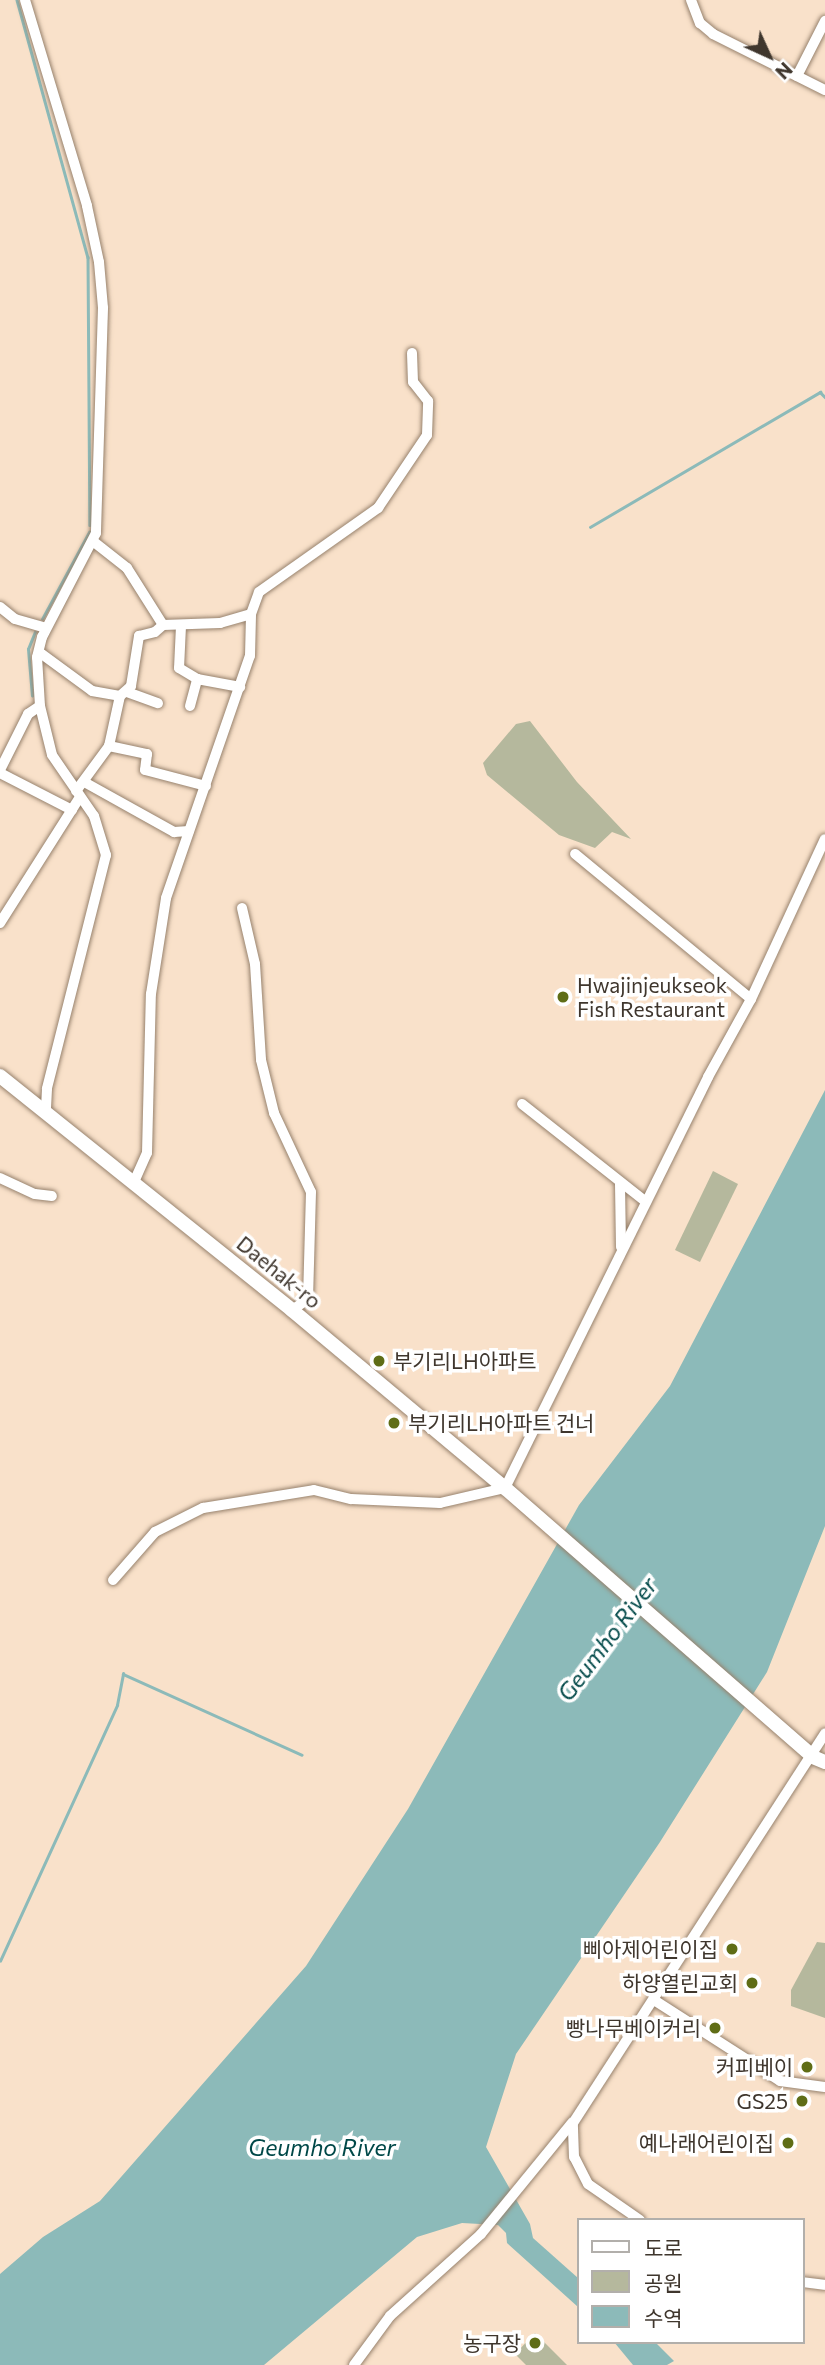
<!DOCTYPE html>
<meta charset="utf-8">
<style>
body{margin:0}
#map{position:relative;width:825px;height:2365px;overflow:hidden;background:#f9e1ca;font-family:Commissioner,"Noto Sans KR",sans-serif}
div>[style]{position:absolute}
[style*='--x']{left:calc(var(--x)*1px);top:calc(var(--y)*1px);width:calc(var(--w)*1px);rotate:calc(var(--a)*1deg)}
.green>*{inset:0;background:#b5b89d}
.water>*{inset:0;background:#8cbab9}
.stream>*{height:2.5px;margin:-1.25px;padding:0 1.25px;transform-origin:1.25px;border-radius:1.25px;background:#8cbab9}
.roads{filter:drop-shadow(0 0 2px #97826d) drop-shadow(0 0 2px #97826d)}
.street>*{height:10px;margin:-5px;padding:0 5px;transform-origin:5px;border-radius:5px;background:#fff}
.secondary>*{height:14px;margin:-7px;padding:0 7px;transform-origin:7px;border-radius:7px;background:#fff}
.dots>*{width:19px;height:19px;translate:-50% -50%;box-sizing:border-box;border:4px solid #fff;border-radius:50%}
span{translate:-50% -50%;white-space:nowrap;text-align:center;line-height:1.15;-webkit-text-stroke:7px #fff;paint-order:stroke}
.poi-label{font-size:21px;color:#3f362d}
.left{translate:0 -50%;text-align:left}
.right{translate:-100% -50%;text-align:right}
.street-label{font-size:21px;color:#3f362d}
.water-label{font-size:23px;color:#004848;font-style:italic}
.legend{position:absolute;left:577px;top:2218px;width:228px;height:126px;box-sizing:border-box;background:#fff;border:2px solid #b2afab;margin:0;padding:9px 12px;list-style:none;font-size:21px;color:#3f362d}
.legend li{display:flex;align-items:center;gap:14px;height:35px}
.legend b{width:35px;border:2px solid #b2afab}
.north{position:absolute;left:734px;top:21px;width:70px;height:70px;-webkit-text-stroke:5px #fff;paint-order:stroke;rotate:135deg;font-size:19px;font-weight:700;line-height:28px;text-align:center;color:#3f362d}
.north::after{content:'';display:block;margin:auto;width:24px;height:32px;background:#3f362d;clip-path:polygon(50% 0,100% 100%,50% 72%,0 100%)}
</style>
<div id="map">
<div class="green">
<i style="clip-path:polygon(530px 721px,577px 782px,631px 839px,612px 832px,595px 848px,559px 835px,487px 775px,483px 763px,516px 724px)"></i>
<i style="clip-path:polygon(713px 1171px,738px 1184px,700px 1262px,675px 1250px)"></i>
<i style="clip-path:polygon(817px 1942px,825px 1943px,825px 2018px,791px 2006px,791px 1990px)"></i>
<i style="clip-path:polygon(535px 2333px,567px 2365px,526px 2365px,515px 2354px)"></i>
</div>
<div class="water">
<i style="clip-path:polygon(825px 1090px,825px 1526px,767px 1672px,660px 1842px,516px 2054px,486px 2147px,530px 2224px,533px 2238px,578px 2278px,578px 2307px,507px 2243px,506px 2233px,498px 2225px,462px 2223px,417px 2237px,264px 2365px,0 2365px,0 2274px,43px 2237px,100px 2201px,306px 1966px,408px 1809px,579px 1505px,670px 1386px)"></i>
<i style="clip-path:polygon(614px 2342px,655px 2342px,674px 2361px,667px 2365px,633px 2365px)"></i>
</div>
<div class="stream">
<i style="--x:17;--y:0;--w:267;--a:74.6"></i>
<i style="--x:88;--y:257;--w:268;--a:89.6"></i>
<i style="--x:590;--y:527;--w:267;--a:-30.4"></i>
<i style="--x:820;--y:392;--w:7;--a:45"></i>
<i style="--x:42;--y:619;--w:99;--a:-61.6"></i>
<i style="--x:32;--y:696;--w:47;--a:-94.9"></i>
<i style="--x:28;--y:649;--w:18;--a:-68"></i>
<i style="--x:0;--y:1961;--w:281;--a:-65.4"></i>
<i style="--x:117;--y:1705;--w:32;--a:-79"></i>
<i style="--x:123;--y:1674;--w:196;--a:24.3"></i>
</div>
<div class="roads">
<div class="street">
<i style="--x:25;--y:0;--w:215;--a:73.2"></i>
<i style="--x:87;--y:206;--w:57;--a:77.9"></i>
<i style="--x:99;--y:262;--w:46;--a:85"></i>
<i style="--x:103;--y:308;--w:225;--a:91.8"></i>
<i style="--x:96;--y:533;--w:117;--a:117.4"></i>
<i style="--x:42;--y:637;--w:21;--a:104"></i>
<i style="--x:37;--y:657;--w:49;--a:86.5"></i>
<i style="--x:40;--y:706;--w:50;--a:76.2"></i>
<i style="--x:52;--y:755;--w:74;--a:55.5"></i>
<i style="--x:94;--y:816;--w:41;--a:72.9"></i>
<i style="--x:106;--y:855;--w:241;--a:104.2"></i>
<i style="--x:47;--y:1089;--w:22;--a:93"></i>
<i style="--x:691;--y:0;--w:25;--a:69"></i>
<i style="--x:700;--y:23;--w:17;--a:40"></i>
<i style="--x:713;--y:34;--w:125;--a:26.6"></i>
<i style="--x:797;--y:76;--w:62;--a:-63"></i>
<i style="--x:94;--y:542;--w:42;--a:38.2"></i>
<i style="--x:127;--y:568;--w:67;--a:57.7"></i>
<i style="--x:163;--y:625;--w:57;--a:-2"></i>
<i style="--x:220;--y:623;--w:32;--a:-16"></i>
<i style="--x:0;--y:607;--w:19;--a:39"></i>
<i style="--x:15;--y:619;--w:32;--a:16"></i>
<i style="--x:181;--y:626;--w:42;--a:92.7"></i>
<i style="--x:179;--y:668;--w:21;--a:31"></i>
<i style="--x:197;--y:679;--w:44;--a:10.5"></i>
<i style="--x:39;--y:652;--w:66;--a:36.3"></i>
<i style="--x:92;--y:691;--w:28;--a:10"></i>
<i style="--x:127;--y:692;--w:33;--a:20"></i>
<i style="--x:190;--y:706;--w:28;--a:-75"></i>
<i style="--x:109;--y:746;--w:39;--a:12"></i>
<i style="--x:147;--y:754;--w:16;--a:97"></i>
<i style="--x:145;--y:770;--w:63;--a:14.7"></i>
<i style="--x:0;--y:770;--w:63;--a:-63.4"></i>
<i style="--x:28;--y:714;--w:14;--a:-34"></i>
<i style="--x:0;--y:773;--w:81;--a:27.2"></i>
<i style="--x:86;--y:783;--w:101;--a:29.1"></i>
<i style="--x:174;--y:832;--w:15;--a:-4"></i>
<i style="--x:76;--y:791;--w:56;--a:-53.7"></i>
<i style="--x:109;--y:746;--w:51;--a:-77.6"></i>
<i style="--x:120;--y:696;--w:15;--a:-42"></i>
<i style="--x:131;--y:686;--w:51;--a:-80.9"></i>
<i style="--x:139;--y:636;--w:16;--a:-14"></i>
<i style="--x:155;--y:632;--w:11;--a:-41"></i>
<i style="--x:242;--y:908;--w:57;--a:76.9"></i>
<i style="--x:255;--y:964;--w:96;--a:86.4"></i>
<i style="--x:261;--y:1060;--w:55;--a:76.2"></i>
<i style="--x:274;--y:1113;--w:87;--a:64.9"></i>
<i style="--x:311;--y:1192;--w:107;--a:91.6"></i>
<i style="--x:308;--y:1299;--w:19;--a:145"></i>
<i style="--x:0;--y:923;--w:149;--a:-57.6"></i>
<i style="--x:751;--y:999;--w:176;--a:-65.2"></i>
<i style="--x:522;--y:1104;--w:158;--a:38.3"></i>
<i style="--x:0;--y:1178;--w:38;--a:25"></i>
<i style="--x:35;--y:1194;--w:17;--a:7"></i>
<i style="--x:134;--y:1182;--w:32;--a:-66"></i>
<i style="--x:147;--y:1153;--w:159;--a:-88.6"></i>
<i style="--x:151;--y:994;--w:97;--a:-81.1"></i>
<i style="--x:166;--y:898;--w:256;--a:-70.9"></i>
<i style="--x:250;--y:656;--w:42;--a:-88.6"></i>
<i style="--x:251;--y:614;--w:23;--a:-70"></i>
<i style="--x:259;--y:592;--w:146;--a:-35.2"></i>
<i style="--x:378;--y:508;--w:88;--a:-56.1"></i>
<i style="--x:427;--y:435;--w:34;--a:-88"></i>
<i style="--x:428;--y:401;--w:24;--a:-128"></i>
<i style="--x:413;--y:382;--w:29;--a:-92"></i>
<i style="--x:620;--y:1184;--w:63;--a:89.1"></i>
<i style="--x:113;--y:1580;--w:64;--a:-48.8"></i>
<i style="--x:155;--y:1532;--w:54;--a:-26.6"></i>
<i style="--x:203;--y:1508;--w:112;--a:-9.2"></i>
<i style="--x:314;--y:1490;--w:38;--a:14"></i>
<i style="--x:351;--y:1499;--w:89;--a:2.6"></i>
<i style="--x:440;--y:1503;--w:67;--a:-13"></i>
<i style="--x:505;--y:1488;--w:458;--a:-63.7"></i>
<i style="--x:708;--y:1077;--w:89;--a:-61.1"></i>
<i style="--x:751;--y:999;--w:228;--a:-140.5"></i>
<i style="--x:654;--y:2000;--w:150;--a:32.7"></i>
<i style="--x:780;--y:2081;--w:45;--a:7.6"></i>
<i style="--x:640;--y:2220;--w:63;--a:-145.3"></i>
<i style="--x:588;--y:2184;--w:30;--a:-117"></i>
<i style="--x:574;--y:2157;--w:34;--a:-92"></i>
<i style="--x:573;--y:2123;--w:464;--a:-57.1"></i>
<i style="--x:802;--y:2282;--w:23;--a:7"></i>
<i style="--x:354;--y:2365;--w:61;--a:-53.7"></i>
<i style="--x:390;--y:2316;--w:122;--a:-42"></i>
<i style="--x:481;--y:2234;--w:144;--a:-50.7"></i>
</div>
<div class="secondary">
<i style="--x:0;--y:1076;--w:374;--a:38.7"></i>
<i style="--x:292;--y:1310;--w:278;--a:39.9"></i>
<i style="--x:505;--y:1488;--w:409;--a:41.1"></i>
<i style="--x:813;--y:1757;--w:13;--a:23"></i>
</div>
</div>
<div class="dots">
<i style="left:563px;top:997px;background:#5f6d16"></i>
<i style="left:379px;top:1361px;background:#5f6d16"></i>
<i style="left:394px;top:1423px;background:#5f6d16"></i>
<i style="left:732px;top:1949px;background:#5f6d16"></i>
<i style="left:752px;top:1983px;background:#5f6d16"></i>
<i style="left:715px;top:2028px;background:#5f6d16"></i>
<i style="left:807px;top:2067px;background:#5f6d16"></i>
<i style="left:802px;top:2101px;background:#5f6d16"></i>
<i style="left:788px;top:2143px;background:#5f6d16"></i>
<i style="left:535px;top:2343px;background:#5f6d16"></i>
</div>
<div class="poi-label">
<span class="left" style="left:577px;top:997px">Hwajinjeukseok<br>Fish Restaurant</span>
<span class="left" style="left:393px;top:1361px">부기리LH아파트</span>
<span class="left" style="left:408px;top:1423px">부기리LH아파트 건너</span>
<span class="right" style="left:718px;top:1949px">삐아제어린이집</span>
<span class="right" style="left:738px;top:1983px">하양열린교회</span>
<span class="right" style="left:701px;top:2028px">빵나무베이커리</span>
<span class="right" style="left:793px;top:2067px">커피베이</span>
<span class="right" style="left:788px;top:2101px">GS25</span>
<span class="right" style="left:774px;top:2143px">예나래어린이집</span>
<span class="right" style="left:521px;top:2343px">농구장</span>
</div>
<div class="street-label">
<span style="left:279px;top:1272px;rotate:39deg">Daehak-ro</span>
</div>
<div class="water-label">
<span style="left:607px;top:1639px;rotate:-53deg">Geumho River</span>
<span style="left:322px;top:2147px">Geumho River</span>
</div>
<ul class="legend">
<li><b style="height:9px;background:#fff"></b>도로</li>
<li><b style="height:19px;background:#b5b89d"></b>공원</li>
<li><b style="height:19px;background:#8cbab9"></b>수역</li>
</ul>
<div class="north">N</div>
</div>
